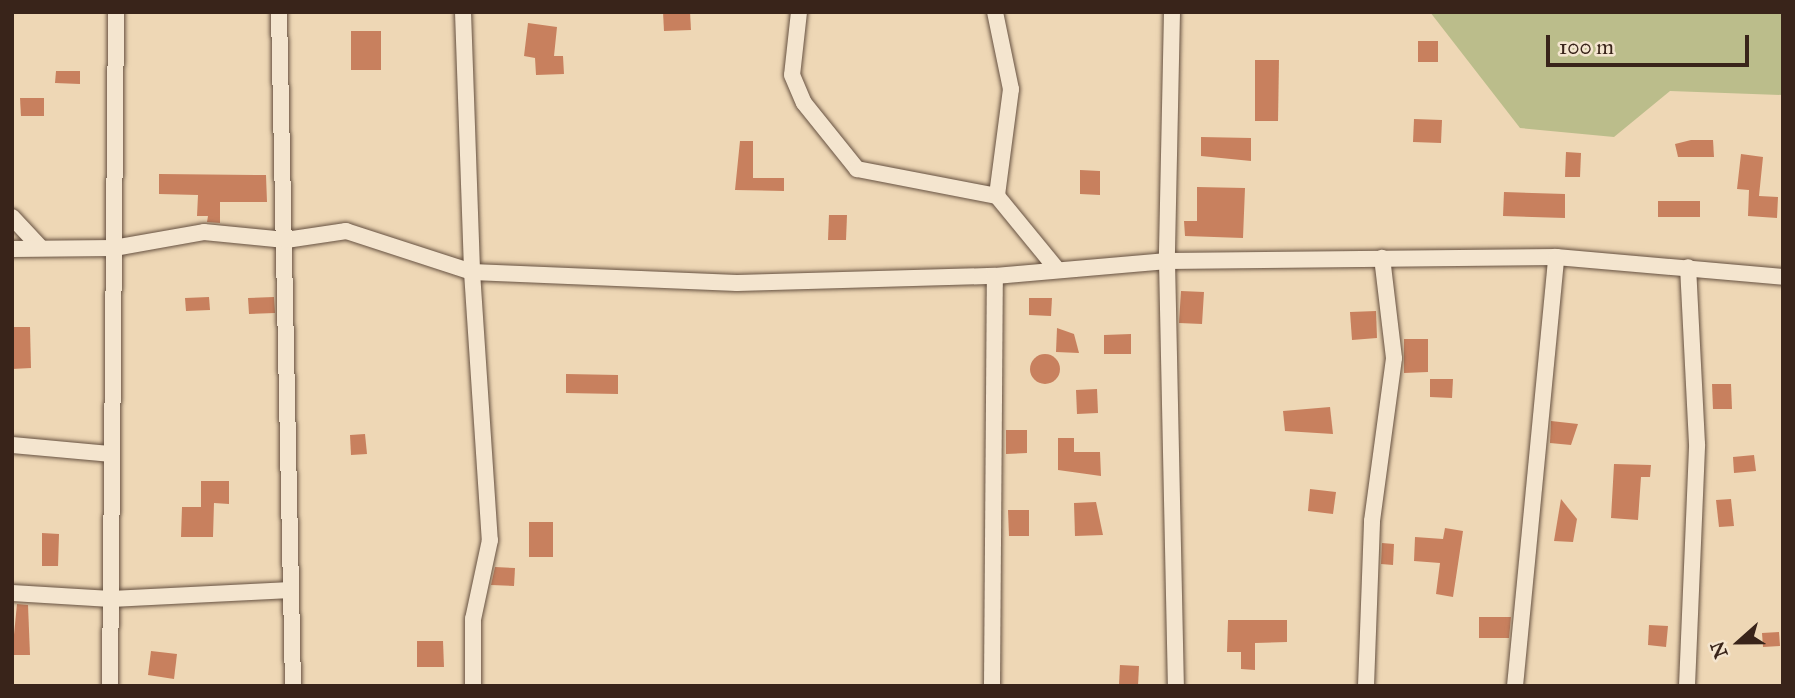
<!DOCTYPE html>
<style>
body{margin:0}
#map{position:relative;width:1795px;height:698px;overflow:hidden;background:#eed7b5;font-family:"IM FELL Great Primer",serif}
div>[style]{position:absolute}
[style*='--x']{left:calc(var(--x)*1px);top:calc(var(--y)*1px);width:calc(var(--w)*1px);rotate:calc(var(--a)*1deg)}
.green>*{inset:0;background:#bbbd8b}
.building>*{inset:0;background:#c8805e}
.round{border-radius:50%}
.roads{filter:drop-shadow(0 0 2px #665141) drop-shadow(0 0 2px #665141)}
.street>*{height:16px;margin:-8px;padding:0 8px;transform-origin:8px;border-radius:8px;background:#f4e5cf}
span{translate:-50% -50%;white-space:nowrap;text-align:center;line-height:1.15;-webkit-text-stroke:5px #f4e5cf;paint-order:stroke}
.frame{position:absolute;inset:0;border:14px solid #39241a;pointer-events:none}
.north{position:absolute;left:1704px;top:607px;width:70px;height:70px;-webkit-text-stroke:5px #f4e5cf;paint-order:stroke;rotate:249deg;font-size:19px;font-weight:700;line-height:28px;text-align:center;color:#39241a}
.north::after{content:'';display:block;margin:auto;width:24px;height:32px;background:#39241a;clip-path:polygon(50% 0,100% 100%,50% 72%,0 100%)}
.scale{position:absolute;left:1546px;top:35px;width:203px;height:32px;box-sizing:border-box;border:4px solid #39241a;border-top:0;padding-left:9px;font-size:21px;line-height:24px;white-space:nowrap;color:#39241a;-webkit-text-stroke:5px #f4e5cf;paint-order:stroke}
</style>
<div id="map">
<div class="green">
<i style="clip-path:polygon(1430px 12px,1783px 12px,1783px 95px,1670px 91px,1614px 137px,1520px 128px)"></i>
</div>
<div class="building">
<i style="clip-path:polygon(663px 12px,690px 12px,691px 30px,664px 31px)"></i>
<i style="clip-path:polygon(528px 23px,557px 27px,554px 56px,563px 56px,564px 74px,536px 75px,535px 58px,524px 56px)"></i>
<i style="clip-path:polygon(351px 31px,381px 31px,381px 70px,351px 70px)"></i>
<i style="clip-path:polygon(1418px 41px,1438px 41px,1438px 62px,1418px 62px)"></i>
<i style="clip-path:polygon(1255px 60px,1279px 60px,1278px 121px,1255px 121px)"></i>
<i style="clip-path:polygon(56px 71px,80px 71px,80px 84px,55px 83px)"></i>
<i style="clip-path:polygon(20px 98px,44px 98px,44px 116px,21px 116px)"></i>
<i style="clip-path:polygon(1414px 119px,1442px 120px,1441px 143px,1413px 142px)"></i>
<i style="clip-path:polygon(1201px 137px,1251px 138px,1251px 161px,1201px 156px)"></i>
<i style="clip-path:polygon(1691px 140px,1713px 140px,1714px 157px,1678px 157px,1675px 144px)"></i>
<i style="clip-path:polygon(740px 141px,753px 141px,753px 178px,784px 178px,784px 191px,735px 190px)"></i>
<i style="clip-path:polygon(1566px 152px,1581px 153px,1580px 177px,1565px 177px)"></i>
<i style="clip-path:polygon(1741px 154px,1763px 157px,1759px 196px,1778px 197px,1777px 218px,1748px 216px,1749px 190px,1737px 189px)"></i>
<i style="clip-path:polygon(1080px 170px,1100px 171px,1100px 195px,1080px 194px)"></i>
<i style="clip-path:polygon(159px 174px,266px 175px,267px 202px,220px 202px,220px 223px,207px 222px,208px 216px,197px 216px,198px 195px,159px 194px)"></i>
<i style="clip-path:polygon(1197px 187px,1245px 188px,1243px 238px,1185px 236px,1184px 221px,1197px 221px)"></i>
<i style="clip-path:polygon(1504px 192px,1565px 194px,1565px 218px,1503px 216px)"></i>
<i style="clip-path:polygon(1658px 201px,1700px 201px,1700px 217px,1658px 217px)"></i>
<i style="clip-path:polygon(829px 215px,847px 215px,846px 240px,828px 240px)"></i>
<i style="clip-path:polygon(1181px 291px,1204px 292px,1202px 324px,1179px 323px)"></i>
<i style="clip-path:polygon(209px 297px,210px 310px,186px 311px,185px 298px)"></i>
<i style="clip-path:polygon(274px 297px,275px 313px,249px 314px,248px 298px)"></i>
<i style="clip-path:polygon(1029px 298px,1052px 298px,1051px 316px,1029px 315px)"></i>
<i style="clip-path:polygon(1376px 311px,1377px 338px,1352px 340px,1350px 312px)"></i>
<i style="clip-path:polygon(12px 327px,30px 327px,31px 368px,12px 369px)"></i>
<i style="clip-path:polygon(1057px 328px,1074px 334px,1079px 353px,1056px 352px)"></i>
<i style="clip-path:polygon(1131px 334px,1131px 354px,1104px 354px,1104px 335px)"></i>
<i style="clip-path:polygon(1404px 339px,1428px 339px,1428px 372px,1404px 373px)"></i>
<i class="round" style="left:1030px;top:354px;width:30px;height:30px"></i>
<i style="clip-path:polygon(566px 374px,618px 375px,618px 394px,566px 393px)"></i>
<i style="clip-path:polygon(1430px 379px,1453px 379px,1452px 398px,1430px 397px)"></i>
<i style="clip-path:polygon(1712px 384px,1731px 384px,1732px 409px,1713px 409px)"></i>
<i style="clip-path:polygon(1097px 389px,1098px 413px,1077px 414px,1076px 390px)"></i>
<i style="clip-path:polygon(1330px 407px,1333px 434px,1285px 431px,1283px 411px)"></i>
<i style="clip-path:polygon(1551px 421px,1578px 424px,1571px 445px,1550px 443px)"></i>
<i style="clip-path:polygon(1006px 430px,1027px 430px,1027px 453px,1006px 454px)"></i>
<i style="clip-path:polygon(365px 434px,367px 454px,351px 455px,350px 435px)"></i>
<i style="clip-path:polygon(1058px 438px,1074px 438px,1074px 452px,1100px 452px,1101px 476px,1058px 470px)"></i>
<i style="clip-path:polygon(1754px 455px,1756px 471px,1734px 473px,1733px 457px)"></i>
<i style="clip-path:polygon(1614px 464px,1651px 465px,1650px 477px,1641px 477px,1638px 520px,1611px 518px)"></i>
<i style="clip-path:polygon(201px 481px,229px 481px,229px 504px,214px 503px,213px 537px,181px 537px,182px 507px,201px 507px)"></i>
<i style="clip-path:polygon(1310px 489px,1336px 492px,1333px 514px,1308px 511px)"></i>
<i style="clip-path:polygon(1561px 499px,1577px 519px,1573px 542px,1554px 541px)"></i>
<i style="clip-path:polygon(1731px 499px,1734px 526px,1719px 527px,1716px 500px)"></i>
<i style="clip-path:polygon(1096px 502px,1103px 535px,1075px 536px,1074px 503px)"></i>
<i style="clip-path:polygon(1008px 510px,1029px 510px,1029px 536px,1009px 536px)"></i>
<i style="clip-path:polygon(529px 522px,553px 522px,553px 557px,529px 557px)"></i>
<i style="clip-path:polygon(1445px 528px,1463px 531px,1453px 597px,1436px 594px,1440px 563px,1414px 561px,1415px 537px,1443px 539px)"></i>
<i style="clip-path:polygon(42px 533px,59px 534px,58px 566px,42px 566px)"></i>
<i style="clip-path:polygon(1382px 543px,1394px 544px,1393px 565px,1381px 564px)"></i>
<i style="clip-path:polygon(495px 567px,515px 568px,514px 586px,491px 585px)"></i>
<i style="clip-path:polygon(17px 604px,28px 605px,30px 655px,12px 655px)"></i>
<i style="clip-path:polygon(1479px 617px,1511px 617px,1509px 638px,1479px 638px)"></i>
<i style="clip-path:polygon(1228px 620px,1287px 620px,1287px 642px,1255px 643px,1255px 670px,1241px 669px,1241px 652px,1227px 652px)"></i>
<i style="clip-path:polygon(1649px 625px,1668px 626px,1666px 647px,1648px 645px)"></i>
<i style="clip-path:polygon(1779px 632px,1780px 646px,1763px 647px,1762px 633px)"></i>
<i style="clip-path:polygon(417px 641px,443px 641px,444px 667px,417px 667px)"></i>
<i style="clip-path:polygon(151px 651px,177px 654px,174px 679px,148px 675px)"></i>
<i style="clip-path:polygon(1120px 665px,1139px 666px,1138px 686px,1119px 685px)"></i>
</div>
<div class="roads">
<div class="street">
<i style="--x:279;--y:12;--w:674;--a:88.81"></i>
<i style="--x:463;--y:12;--w:260;--a:88"></i>
<i style="--x:472;--y:272;--w:269;--a:86.2"></i>
<i style="--x:490;--y:540;--w:81;--a:102.1"></i>
<i style="--x:473;--y:619;--w:67;--a:90"></i>
<i style="--x:799;--y:12;--w:63;--a:96.3"></i>
<i style="--x:792;--y:75;--w:30;--a:67"></i>
<i style="--x:804;--y:103;--w:85;--a:51.2"></i>
<i style="--x:857;--y:169;--w:143;--a:10.9"></i>
<i style="--x:997;--y:196;--w:93;--a:50.7"></i>
<i style="--x:995;--y:12;--w:79;--a:78.3"></i>
<i style="--x:1011;--y:89;--w:108;--a:97.5"></i>
<i style="--x:1172;--y:12;--w:249;--a:91.2"></i>
<i style="--x:1167;--y:261;--w:425;--a:88.8"></i>
<i style="--x:12;--y:217;--w:42;--a:46.9"></i>
<i style="--x:12;--y:249;--w:102;--a:-0.6"></i>
<i style="--x:114;--y:248;--w:91;--a:-10.1"></i>
<i style="--x:204;--y:232;--w:82;--a:5.6"></i>
<i style="--x:286;--y:240;--w:61;--a:-8.5"></i>
<i style="--x:346;--y:231;--w:133;--a:18"></i>
<i style="--x:472;--y:272;--w:265;--a:2.4"></i>
<i style="--x:737;--y:283;--w:258;--a:-1.6"></i>
<i style="--x:995;--y:276;--w:173;--a:-5"></i>
<i style="--x:1167;--y:261;--w:389;--a:-0.6"></i>
<i style="--x:1556;--y:257;--w:228;--a:5"></i>
<i style="--x:12;--y:445;--w:98;--a:5.2"></i>
<i style="--x:12;--y:593;--w:99;--a:3.5"></i>
<i style="--x:111;--y:599;--w:180;--a:-2.9"></i>
<i style="--x:110;--y:686;--w:674;--a:-89.49"></i>
<i style="--x:992;--y:686;--w:410;--a:-89.6"></i>
<i style="--x:1366;--y:686;--w:165;--a:-87.9"></i>
<i style="--x:1372;--y:521;--w:164;--a:-82.3"></i>
<i style="--x:1394;--y:358;--w:101;--a:-96.8"></i>
<i style="--x:1515;--y:686;--w:431;--a:-84.5"></i>
<i style="--x:1687;--y:686;--w:242;--a:-87.6"></i>
<i style="--x:1697;--y:444;--w:177;--a:-92.9"></i>
</div>
</div>
<div class="frame"></div>
<div class="north">N</div>
<div class="scale">100 m</div>
</div>
